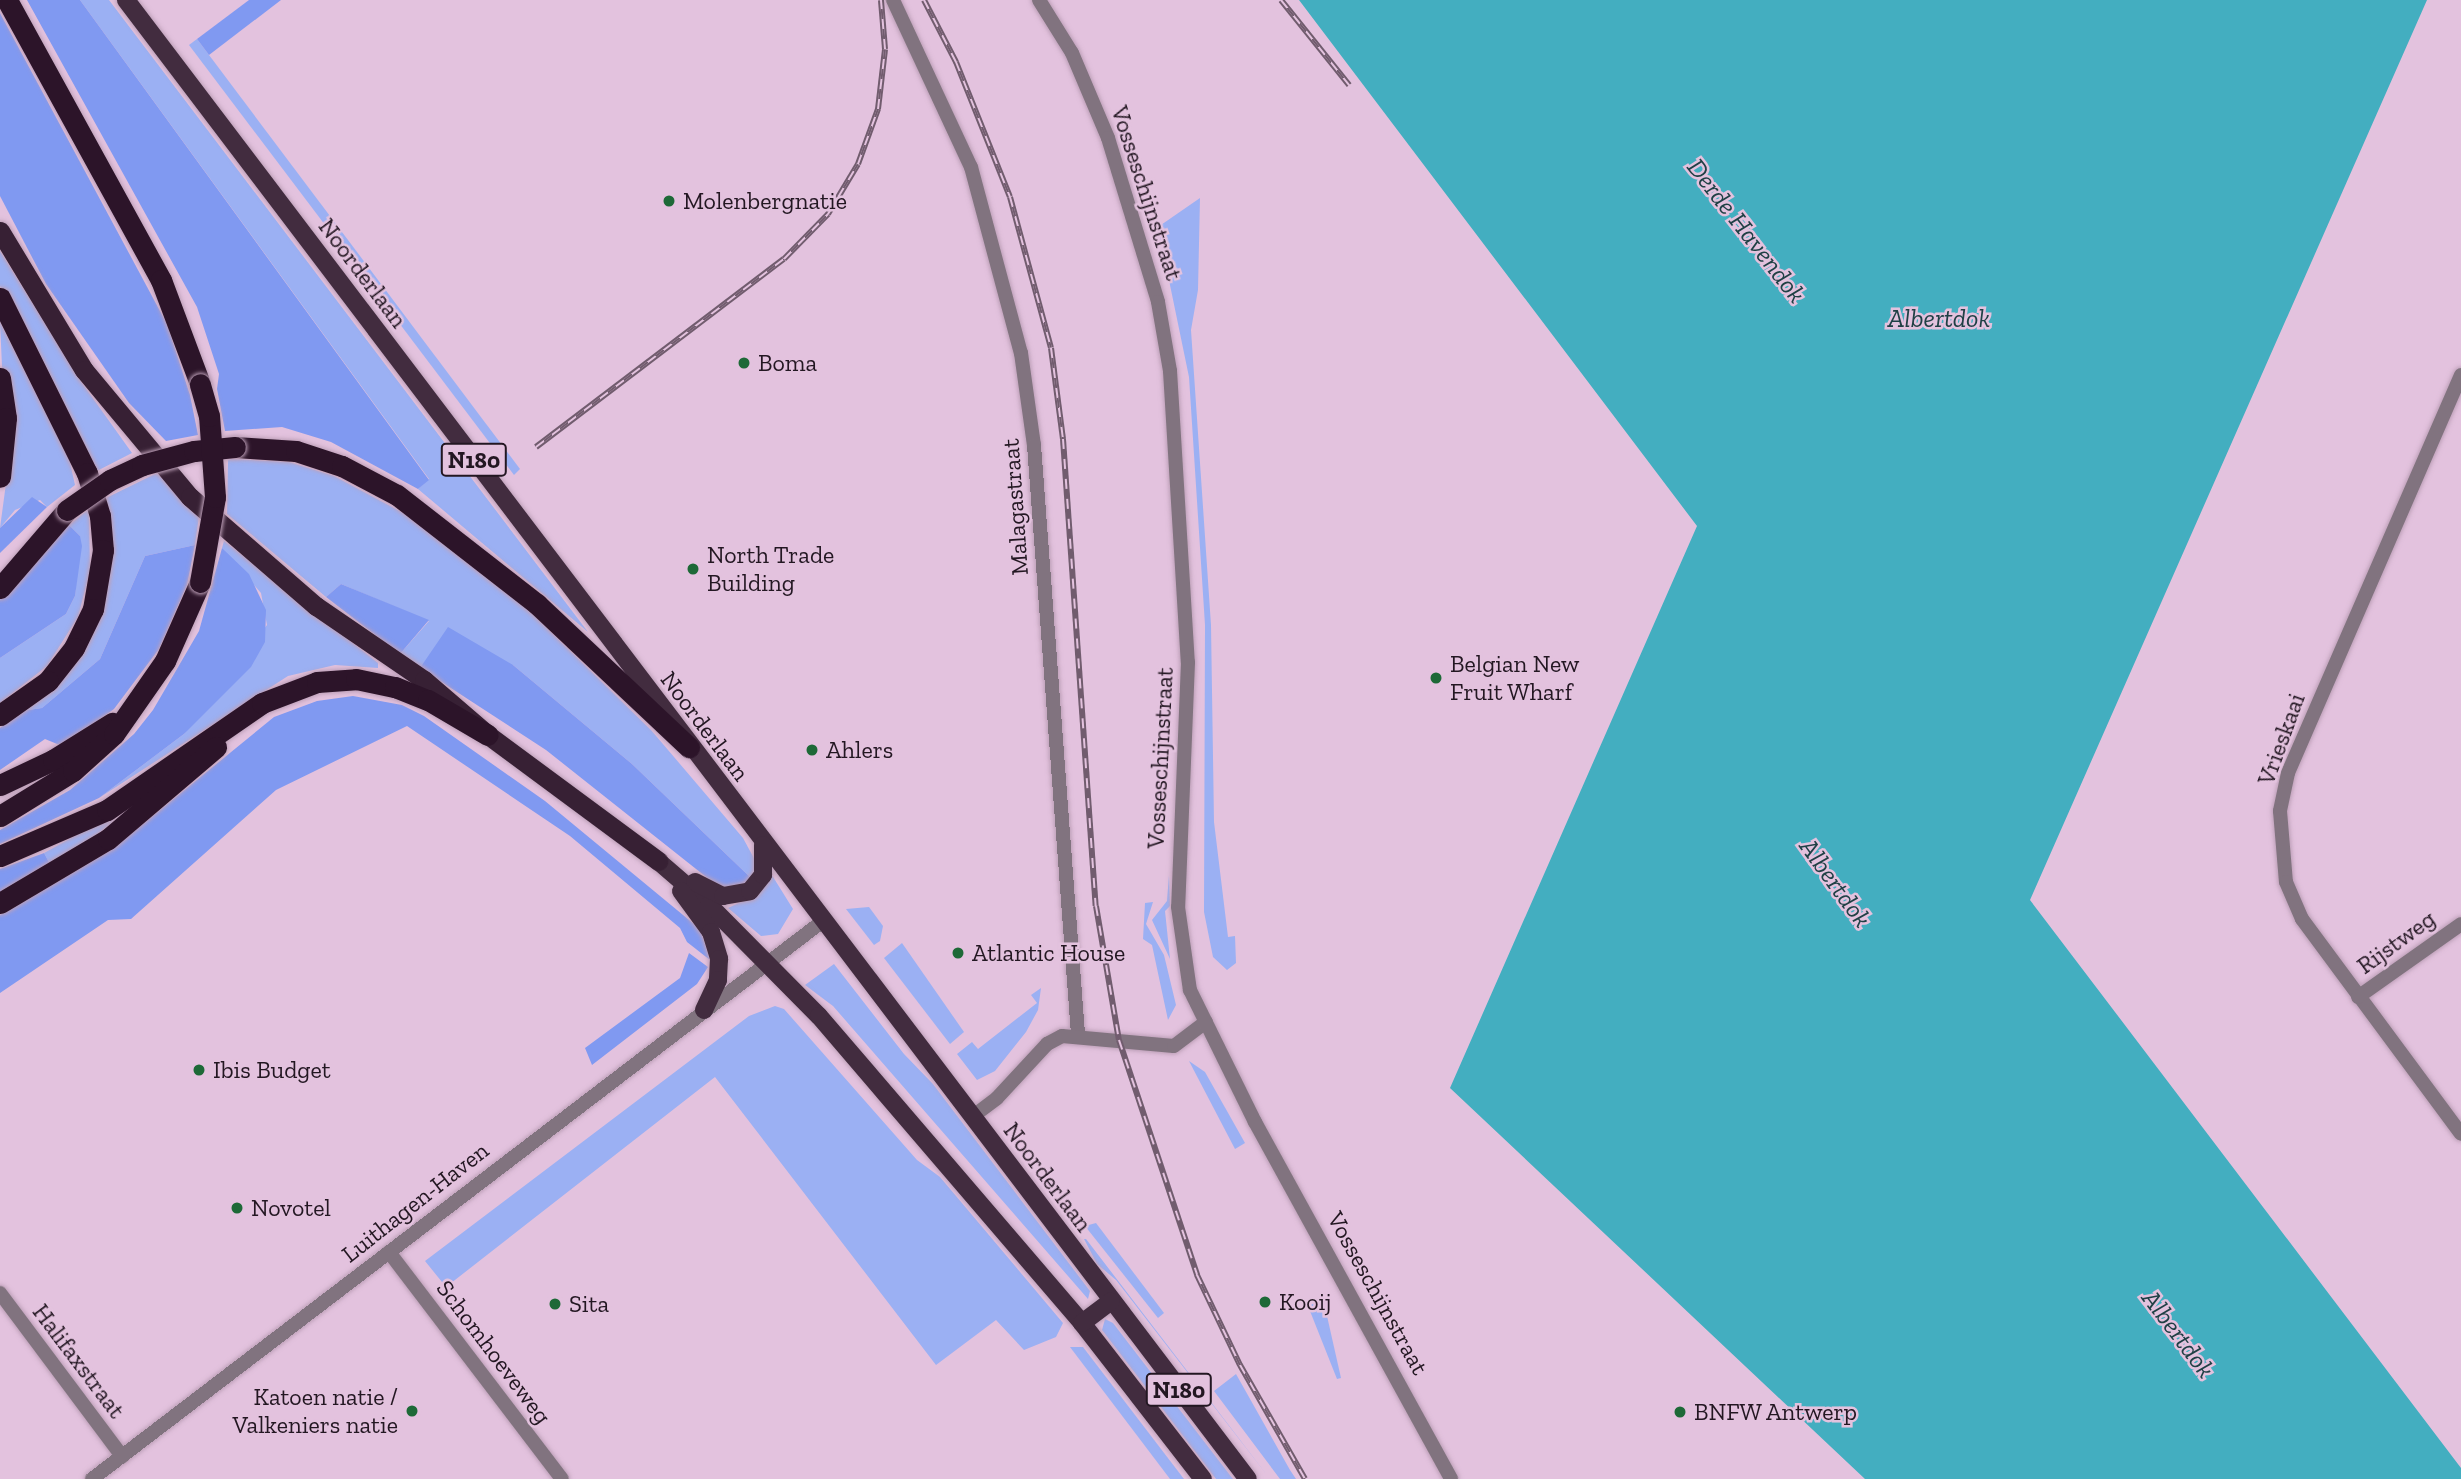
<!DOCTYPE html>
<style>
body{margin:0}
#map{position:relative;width:2461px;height:1479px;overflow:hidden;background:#e3c2de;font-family:"Zilla Slab",serif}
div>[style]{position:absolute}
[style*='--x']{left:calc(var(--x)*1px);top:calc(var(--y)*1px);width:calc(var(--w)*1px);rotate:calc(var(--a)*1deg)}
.green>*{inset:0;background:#9bb0f3}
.forest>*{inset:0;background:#8099f1}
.water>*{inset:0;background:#43aec0}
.roads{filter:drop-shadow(0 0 2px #bda0b8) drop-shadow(0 0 2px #bda0b8)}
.minor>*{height:14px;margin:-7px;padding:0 7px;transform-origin:7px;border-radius:7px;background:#81737f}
.tertiary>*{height:14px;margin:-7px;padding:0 7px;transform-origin:7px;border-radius:7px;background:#81737f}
.primary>*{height:18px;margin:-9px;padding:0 9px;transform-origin:9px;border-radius:9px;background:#422c3f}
.trunk>*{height:19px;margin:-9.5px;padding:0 9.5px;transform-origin:9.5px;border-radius:9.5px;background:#372034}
.motorway>*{height:21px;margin:-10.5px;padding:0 10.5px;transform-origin:10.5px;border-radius:10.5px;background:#2c1429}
.rail>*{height:6px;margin-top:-3px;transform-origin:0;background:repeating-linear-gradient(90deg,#e3c2de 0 10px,#715c6e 0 20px);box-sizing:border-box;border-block:2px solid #715c6e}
.bridges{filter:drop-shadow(0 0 2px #bda0b8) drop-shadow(0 0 2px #bda0b8)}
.motorway-bridge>*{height:21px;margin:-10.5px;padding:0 10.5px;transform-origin:10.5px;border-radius:10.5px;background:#2c1429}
.dots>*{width:19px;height:19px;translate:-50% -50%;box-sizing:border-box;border:4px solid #e3c2de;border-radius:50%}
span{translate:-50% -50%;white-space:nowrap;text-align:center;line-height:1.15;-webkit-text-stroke:5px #e3c2de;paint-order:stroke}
.shield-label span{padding:2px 5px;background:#e3c2de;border:2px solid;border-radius:5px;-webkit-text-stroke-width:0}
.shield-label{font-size:23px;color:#231722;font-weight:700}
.street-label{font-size:24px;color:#231722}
.poi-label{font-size:24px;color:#231722}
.left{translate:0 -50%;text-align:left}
.right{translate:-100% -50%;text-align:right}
.water-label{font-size:26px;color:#1f4045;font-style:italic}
</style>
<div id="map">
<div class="green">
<i style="clip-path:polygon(80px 0,109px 0,588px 632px,418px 489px,429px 479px)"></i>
<i style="clip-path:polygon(197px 39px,520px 469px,514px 475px,189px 45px)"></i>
<i style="clip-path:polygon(1200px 198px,1198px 290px,1191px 330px,1211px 625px,1214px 822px,1228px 937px,1235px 936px,1236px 963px,1227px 970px,1213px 957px,1204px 912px,1205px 625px,1189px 377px,1158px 227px)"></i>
<i style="clip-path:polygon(0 251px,82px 383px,132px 453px,95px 472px,0 286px)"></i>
<i style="clip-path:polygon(0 322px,69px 458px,75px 485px,47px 507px,40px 500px,15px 510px,0 528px,7px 476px)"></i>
<i style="clip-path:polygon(232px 459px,289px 462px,334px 476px,407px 515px,521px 603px,651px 730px,743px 838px,756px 862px,752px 879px,632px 764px,513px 665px,420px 668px,400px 654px,429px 621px,341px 584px,326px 597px,227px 514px,228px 460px)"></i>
<i style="clip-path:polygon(157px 473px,199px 516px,195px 545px,145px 556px,100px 659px,42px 708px,21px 711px,0 728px,78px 655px,104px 499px)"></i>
<i style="clip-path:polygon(89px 509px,90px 571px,78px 617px,47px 666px,0 703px,0 658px,66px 614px,75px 596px,80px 536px,69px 525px)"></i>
<i style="clip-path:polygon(224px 541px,378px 663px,378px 668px,335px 665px,288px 676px,99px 798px,184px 734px,267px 625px,261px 593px,222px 548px)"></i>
<i style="clip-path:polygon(149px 795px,52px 868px,44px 853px)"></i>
<i style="clip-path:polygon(770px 872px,793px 909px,778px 934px,761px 936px,728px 908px,745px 900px)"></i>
<i style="clip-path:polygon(1169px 875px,1170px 906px,1165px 911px,1170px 959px,1152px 920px,1167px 901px)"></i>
<i style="clip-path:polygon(1153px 902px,1146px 924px,1164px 955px,1176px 1005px,1168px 1020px,1152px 945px,1143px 939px,1145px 903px)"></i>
<i style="clip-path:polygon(869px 907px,883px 926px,880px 941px,874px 945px,846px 909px)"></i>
<i style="clip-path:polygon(902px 943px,964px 1032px,950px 1044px,884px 958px)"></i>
<i style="clip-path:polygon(834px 964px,904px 1054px,933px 1084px,1090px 1291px,1088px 1299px,833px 1006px,805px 985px)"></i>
<i style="clip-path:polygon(1041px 988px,1038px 1010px,1026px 1032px,995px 1071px,977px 1080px,957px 1054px,972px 1042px,978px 1049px,1037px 1003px,1031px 995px)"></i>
<i style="clip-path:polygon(775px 1006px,784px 1009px,917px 1160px,940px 1177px,1063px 1323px,1056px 1337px,1024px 1350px,996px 1320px,936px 1365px,715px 1077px,446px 1287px,425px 1261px,749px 1016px)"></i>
<i style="clip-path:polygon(1189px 1061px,1205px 1072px,1245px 1143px,1235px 1149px)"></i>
<i style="clip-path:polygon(1096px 1223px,1164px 1313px,1158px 1318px,1085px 1226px)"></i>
<i style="clip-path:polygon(1084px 1239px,1086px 1239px,1270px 1479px,1116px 1280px,1097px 1264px)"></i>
<i style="clip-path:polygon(1317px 1302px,1327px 1316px,1341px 1378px,1337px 1379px,1308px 1306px)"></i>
<i style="clip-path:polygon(1105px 1319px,1113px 1323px,1233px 1479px,1216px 1479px,1102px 1330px)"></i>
<i style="clip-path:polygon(1070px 1347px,1083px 1347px,1184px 1479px,1170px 1479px)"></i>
<i style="clip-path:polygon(1236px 1374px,1290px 1470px,1296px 1479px,1280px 1479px,1214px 1391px)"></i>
</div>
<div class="forest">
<i style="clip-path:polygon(27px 0,80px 0,429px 480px,418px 489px,331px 442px,282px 427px,225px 431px,217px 389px,219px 374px,197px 307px)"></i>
<i style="clip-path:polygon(249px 0,281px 0,209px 55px,197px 39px)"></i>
<i style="clip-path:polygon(0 13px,167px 324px,190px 395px,198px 435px,166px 441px,129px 403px,46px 284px,0 196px)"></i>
<i style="clip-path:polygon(32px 497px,47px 507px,0 553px,0 528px)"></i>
<i style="clip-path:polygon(69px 525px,80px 536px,82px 546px,75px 596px,66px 614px,0 658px,0 599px)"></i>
<i style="clip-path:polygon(195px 545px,187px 585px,159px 649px,114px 709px,62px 746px,45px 739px,0 770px,0 728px,21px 711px,42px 708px,100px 659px,145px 556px)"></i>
<i style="clip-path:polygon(222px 548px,249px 574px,266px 610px,265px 642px,251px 667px,184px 734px,99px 798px,0 844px,0 830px,70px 790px,134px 734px,153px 710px,199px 631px)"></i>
<i style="clip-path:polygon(341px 584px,429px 620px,400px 654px,326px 597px)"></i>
<i style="clip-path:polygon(448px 627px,513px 665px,632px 764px,752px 879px,743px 886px,725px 888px,715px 884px,546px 750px,420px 668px)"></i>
<i style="clip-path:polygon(353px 696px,402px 705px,424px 716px,545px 801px,700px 929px,710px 960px,687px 942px,680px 928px,570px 836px,407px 726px,276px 790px,131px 919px,108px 920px,0 993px,0 915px,111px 850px,274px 717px,317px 701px)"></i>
<i style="clip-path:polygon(44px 853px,52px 868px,0 896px,0 869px)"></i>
<i style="clip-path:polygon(689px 953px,708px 967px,697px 984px,592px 1065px,585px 1048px,680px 978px)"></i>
</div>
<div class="water">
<i style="clip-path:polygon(1299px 0,2427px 0,2030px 900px,2461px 1468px,2461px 1479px,1865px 1479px,1450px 1088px,1697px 526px)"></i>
</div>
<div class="roads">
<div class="minor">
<i style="--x:893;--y:0;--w:184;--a:65"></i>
<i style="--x:971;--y:167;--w:193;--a:75"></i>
<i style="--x:1021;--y:353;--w:93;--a:82"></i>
<i style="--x:1034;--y:445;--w:592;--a:85.73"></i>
<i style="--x:2461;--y:375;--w:434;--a:113.5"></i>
<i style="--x:2288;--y:773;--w:39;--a:102"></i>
<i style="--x:2280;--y:811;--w:71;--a:85.2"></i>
<i style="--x:2286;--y:882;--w:40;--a:66.6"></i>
<i style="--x:2302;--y:919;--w:267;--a:53.5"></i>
<i style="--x:2358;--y:997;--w:126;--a:-35.3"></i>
<i style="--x:972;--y:1117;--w:31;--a:-37"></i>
<i style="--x:997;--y:1098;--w:74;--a:-47.2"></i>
<i style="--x:1047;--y:1044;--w:17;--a:-28"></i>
<i style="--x:1062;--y:1036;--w:112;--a:5.1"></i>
<i style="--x:1174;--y:1046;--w:40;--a:-37"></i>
<i style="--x:389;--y:1252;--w:285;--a:52.7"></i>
<i style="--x:0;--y:1293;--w:204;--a:53.2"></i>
<i style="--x:92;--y:1479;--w:920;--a:-37.36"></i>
</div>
<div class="tertiary">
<i style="--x:1039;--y:0;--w:62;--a:58.1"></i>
<i style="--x:1072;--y:53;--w:92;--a:67"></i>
<i style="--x:1108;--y:138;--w:171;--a:73"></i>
<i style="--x:1158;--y:302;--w:70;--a:80.1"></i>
<i style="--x:1170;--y:371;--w:292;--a:86.5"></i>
<i style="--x:1188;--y:662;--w:245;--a:92.3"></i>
<i style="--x:1178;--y:907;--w:84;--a:81.8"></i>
<i style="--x:1190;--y:990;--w:147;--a:63.8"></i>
<i style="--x:1255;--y:1122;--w:407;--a:61.2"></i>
</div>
<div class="primary">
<i style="--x:126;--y:0;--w:1856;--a:52.82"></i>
<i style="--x:658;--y:861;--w:67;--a:40.8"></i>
<i style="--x:709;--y:905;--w:156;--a:45.3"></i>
<i style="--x:819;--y:1016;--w:404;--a:49.4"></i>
<i style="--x:1082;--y:1323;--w:197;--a:52.2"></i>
<i style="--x:695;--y:882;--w:31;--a:27"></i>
<i style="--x:723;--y:896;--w:27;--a:-10"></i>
<i style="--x:750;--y:891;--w:21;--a:-51"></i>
<i style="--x:763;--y:875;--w:30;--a:-90"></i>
<i style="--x:681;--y:891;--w:51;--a:53.8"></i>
<i style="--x:711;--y:932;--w:28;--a:73"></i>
<i style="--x:719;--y:959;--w:21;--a:93"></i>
<i style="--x:718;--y:980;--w:33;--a:115"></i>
<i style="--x:1082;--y:1323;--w:36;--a:-37"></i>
</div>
<div class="trunk">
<i style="--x:0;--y:231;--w:162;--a:58.9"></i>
<i style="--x:84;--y:370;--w:165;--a:50.2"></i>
<i style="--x:190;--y:497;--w:167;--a:40.9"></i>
<i style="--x:316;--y:606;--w:131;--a:34.4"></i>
<i style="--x:424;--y:680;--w:84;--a:40.7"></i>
<i style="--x:488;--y:735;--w:212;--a:36.5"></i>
</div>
<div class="motorway">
<i style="--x:7;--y:0;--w:320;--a:61.2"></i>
<i style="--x:161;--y:280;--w:111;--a:69.4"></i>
<i style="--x:0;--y:298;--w:195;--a:63.6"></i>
<i style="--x:87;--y:473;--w:45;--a:73.2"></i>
<i style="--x:100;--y:516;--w:34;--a:85"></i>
<i style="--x:103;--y:550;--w:60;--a:99.6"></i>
<i style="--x:93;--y:609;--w:43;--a:116"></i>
<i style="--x:74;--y:648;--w:42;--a:128.2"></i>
<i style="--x:48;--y:681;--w:59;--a:144.7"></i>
<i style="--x:0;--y:378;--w:40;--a:81.5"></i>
<i style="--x:6;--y:418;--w:59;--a:95.8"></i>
<i style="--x:235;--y:447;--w:61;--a:3.8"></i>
<i style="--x:296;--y:451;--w:48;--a:18.1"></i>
<i style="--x:342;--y:466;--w:62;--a:27.8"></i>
<i style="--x:397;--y:495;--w:177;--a:37.9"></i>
<i style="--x:537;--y:604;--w:209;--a:43.3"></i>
<i style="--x:0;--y:588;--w:103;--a:-49.3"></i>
<i style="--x:0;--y:785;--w:59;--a:-25.3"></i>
<i style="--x:53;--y:760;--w:70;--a:-32.1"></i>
<i style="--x:0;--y:816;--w:86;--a:-31.7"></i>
<i style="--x:73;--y:771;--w:55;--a:-42.1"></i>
<i style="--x:114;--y:734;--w:89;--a:-55.1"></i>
<i style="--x:165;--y:661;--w:86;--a:-66.1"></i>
<i style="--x:0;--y:856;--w:116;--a:-23.3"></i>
<i style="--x:107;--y:810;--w:188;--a:-34.6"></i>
<i style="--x:262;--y:703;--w:59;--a:-20.9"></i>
<i style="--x:317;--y:682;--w:39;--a:-4"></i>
<i style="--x:356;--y:679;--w:40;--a:12"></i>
<i style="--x:395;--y:687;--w:35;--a:22"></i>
<i style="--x:428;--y:700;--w:69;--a:30.3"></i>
<i style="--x:0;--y:903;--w:126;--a:-30.7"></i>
<i style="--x:108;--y:839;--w:142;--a:-40.4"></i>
</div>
</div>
<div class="rail">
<i style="--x:924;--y:0;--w:70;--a:62.7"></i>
<i style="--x:956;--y:62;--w:145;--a:68.2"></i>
<i style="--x:1010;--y:197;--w:156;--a:74.8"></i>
<i style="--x:1051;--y:348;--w:92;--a:82.5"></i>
<i style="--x:1063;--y:439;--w:468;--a:86"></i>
<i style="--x:1096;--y:906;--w:136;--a:80.3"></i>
<i style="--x:1119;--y:1040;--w:248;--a:71.6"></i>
<i style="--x:1197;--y:1275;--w:100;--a:64.5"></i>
<i style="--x:1240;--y:1365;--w:131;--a:60.3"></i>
<i style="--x:1281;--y:0;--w:109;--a:51.3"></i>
<i style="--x:536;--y:447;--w:311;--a:-37.2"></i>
<i style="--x:784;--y:259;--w:63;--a:-45.6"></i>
<i style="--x:828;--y:214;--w:58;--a:-59"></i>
<i style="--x:858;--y:164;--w:59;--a:-70"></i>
<i style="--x:878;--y:109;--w:60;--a:-83.3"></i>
<i style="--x:885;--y:49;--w:49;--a:-94.7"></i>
</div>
<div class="bridges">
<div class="motorway-bridge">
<i style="--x:67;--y:510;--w:52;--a:-34.9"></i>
<i style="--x:110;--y:480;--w:35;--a:-25"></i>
<i style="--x:142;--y:465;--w:54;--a:-15.1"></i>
<i style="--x:194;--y:451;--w:41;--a:-5.6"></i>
<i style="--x:200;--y:582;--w:86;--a:-80"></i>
<i style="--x:215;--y:497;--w:81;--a:-94.2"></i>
<i style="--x:209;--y:416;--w:33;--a:-106"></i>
</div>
</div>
<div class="dots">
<i style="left:669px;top:201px;background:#1d6937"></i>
<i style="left:744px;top:363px;background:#1d6937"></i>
<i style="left:693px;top:569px;background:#1d6937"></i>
<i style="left:1436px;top:678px;background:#1d6937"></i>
<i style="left:812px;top:750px;background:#1d6937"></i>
<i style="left:958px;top:953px;background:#1d6937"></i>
<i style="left:199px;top:1070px;background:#1d6937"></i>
<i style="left:237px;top:1208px;background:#1d6937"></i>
<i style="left:1265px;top:1302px;background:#1d6937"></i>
<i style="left:555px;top:1304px;background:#1d6937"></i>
<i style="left:412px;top:1411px;background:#1d6937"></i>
<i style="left:1680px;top:1412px;background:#1d6937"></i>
</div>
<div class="shield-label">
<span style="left:474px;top:460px">N180</span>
<span style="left:1179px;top:1390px">N180</span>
</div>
<div class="street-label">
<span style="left:1147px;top:193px;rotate:72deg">Vosseschijnstraat</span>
<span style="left:363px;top:273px;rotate:53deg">Noorderlaan</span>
<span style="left:1015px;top:507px;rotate:-94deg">Malagastraat</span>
<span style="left:705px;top:726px;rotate:53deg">Noorderlaan</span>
<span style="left:2281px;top:739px;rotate:-70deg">Vrieskaai</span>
<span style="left:1160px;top:758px;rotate:-87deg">Vosseschijnstraat</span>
<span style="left:2396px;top:942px;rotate:-36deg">Rijstweg</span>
<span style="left:1048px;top:1177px;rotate:53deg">Noorderlaan</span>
<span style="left:415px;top:1202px;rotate:-38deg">Luithagen-Haven</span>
<span style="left:1378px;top:1293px;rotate:61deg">Vosseschijnstraat</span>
<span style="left:494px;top:1352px;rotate:53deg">Schomhoeveweg</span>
<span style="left:79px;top:1361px;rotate:53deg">Halifaxstraat</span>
</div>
<div class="poi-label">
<span class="left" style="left:683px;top:201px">Molenbergnatie</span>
<span class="left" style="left:758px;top:363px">Boma</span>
<span class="left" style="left:707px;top:569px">North Trade<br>Building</span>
<span class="left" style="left:1450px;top:678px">Belgian New<br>Fruit Wharf</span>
<span class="left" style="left:826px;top:750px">Ahlers</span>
<span class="left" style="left:972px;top:953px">Atlantic House</span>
<span class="left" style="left:213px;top:1070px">Ibis Budget</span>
<span class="left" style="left:251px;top:1208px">Novotel</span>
<span class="left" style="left:1279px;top:1302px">Kooij</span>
<span class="left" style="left:569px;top:1304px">Sita</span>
<span class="right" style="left:398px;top:1411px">Katoen natie /<br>Valkeniers natie</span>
<span class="left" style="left:1694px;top:1412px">BNFW Antwerp</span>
</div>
<div class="water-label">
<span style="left:1746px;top:231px;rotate:52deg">Derde Havendok</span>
<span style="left:1939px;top:319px">Albertdok</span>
<span style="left:1835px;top:883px;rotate:54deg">Albertdok</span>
<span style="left:2178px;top:1334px;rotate:53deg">Albertdok</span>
</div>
</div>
